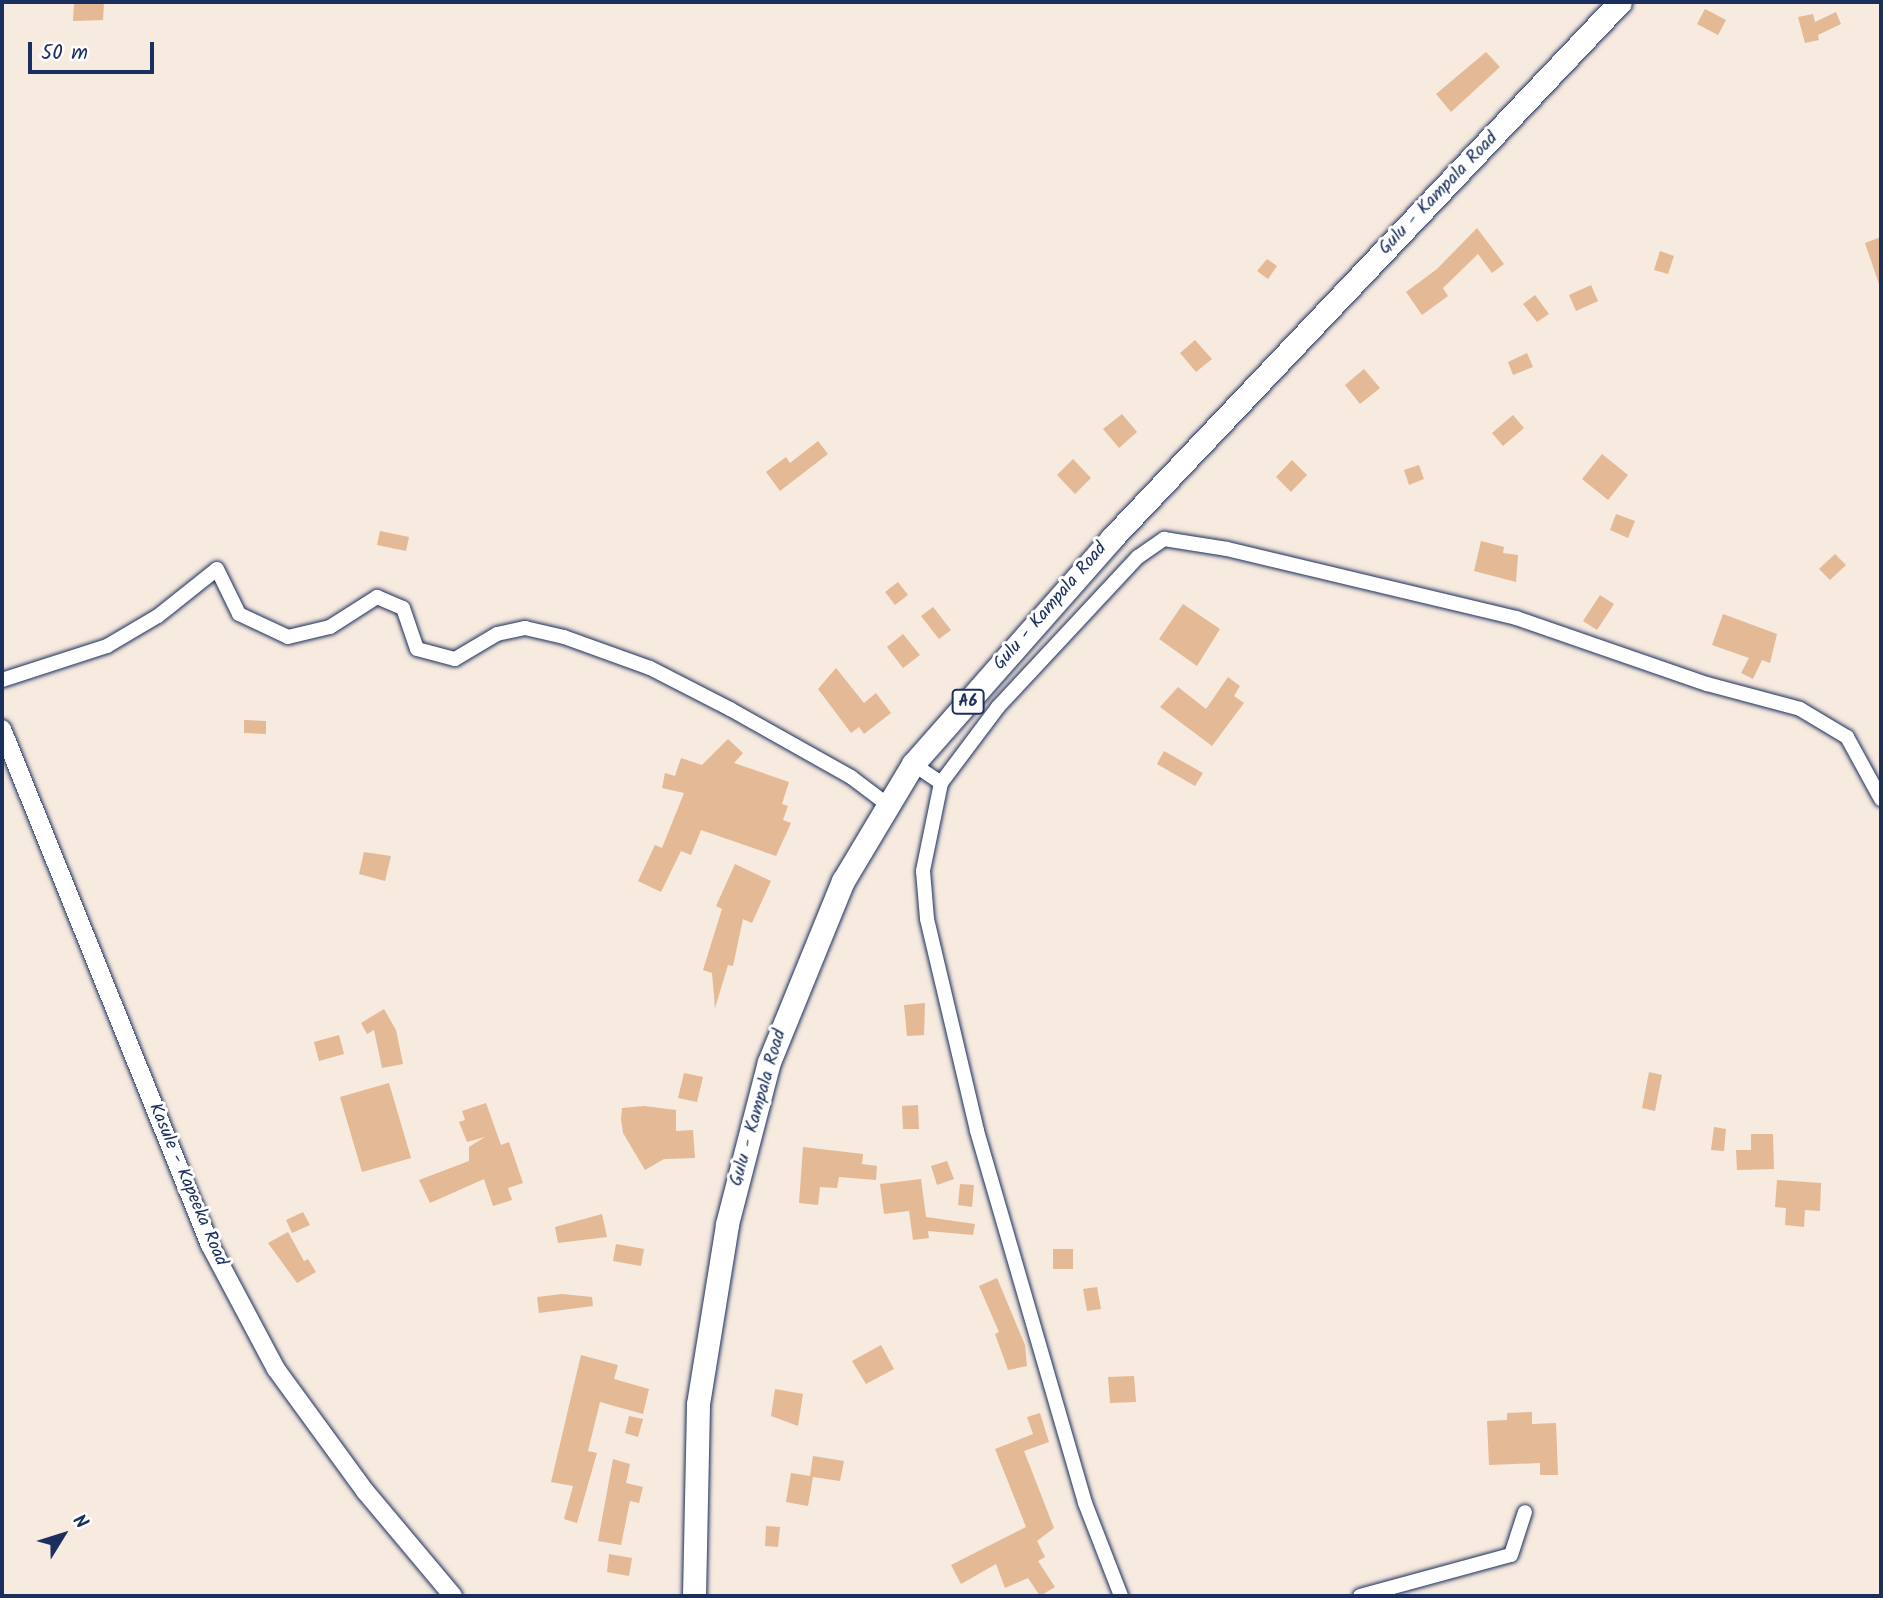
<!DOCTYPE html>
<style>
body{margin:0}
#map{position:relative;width:1883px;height:1598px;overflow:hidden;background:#f7eadf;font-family:Kalam,sans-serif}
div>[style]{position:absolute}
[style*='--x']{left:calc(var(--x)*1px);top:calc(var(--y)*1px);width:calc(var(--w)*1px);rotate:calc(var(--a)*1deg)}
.building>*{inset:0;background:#e4b995}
.roads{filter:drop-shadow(0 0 2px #1b2f5e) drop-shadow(0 0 2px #1b2f5e)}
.minor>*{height:14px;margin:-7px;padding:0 7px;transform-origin:7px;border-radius:7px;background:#fff}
.tertiary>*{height:18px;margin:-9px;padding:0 9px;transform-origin:9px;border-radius:9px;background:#fff}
.primary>*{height:23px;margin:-11.5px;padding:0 11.5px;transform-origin:11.5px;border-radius:11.5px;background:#fff}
span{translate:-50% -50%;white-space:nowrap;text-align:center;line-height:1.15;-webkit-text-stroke:6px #fff;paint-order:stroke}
.shield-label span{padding:2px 5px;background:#fff;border:2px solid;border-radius:5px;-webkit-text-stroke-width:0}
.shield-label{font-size:16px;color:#1b2f5e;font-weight:700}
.street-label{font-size:18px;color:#1b2f5e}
.frame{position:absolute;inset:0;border:4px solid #1b2f5e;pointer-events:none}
.north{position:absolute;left:28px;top:1500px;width:70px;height:70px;-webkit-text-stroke:5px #fff;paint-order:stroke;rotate:52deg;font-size:19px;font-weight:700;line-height:28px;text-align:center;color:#1b2f5e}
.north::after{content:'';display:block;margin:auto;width:24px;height:32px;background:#1b2f5e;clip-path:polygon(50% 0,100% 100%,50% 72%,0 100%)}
.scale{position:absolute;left:28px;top:42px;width:126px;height:32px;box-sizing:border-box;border:4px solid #1b2f5e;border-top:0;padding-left:9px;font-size:21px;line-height:24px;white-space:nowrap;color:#1b2f5e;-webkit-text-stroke:5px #fff;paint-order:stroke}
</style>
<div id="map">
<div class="building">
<i style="clip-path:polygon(104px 2px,103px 20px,73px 21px,74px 4px)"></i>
<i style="clip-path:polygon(1705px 9px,1726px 20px,1718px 35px,1697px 24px)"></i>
<i style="clip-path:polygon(1836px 12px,1841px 24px,1818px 35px,1819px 40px,1805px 43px,1798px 17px,1813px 14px,1815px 22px)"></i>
<i style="clip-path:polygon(1486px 52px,1500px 67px,1451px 112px,1436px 94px)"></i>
<i style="clip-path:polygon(1477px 228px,1504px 264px,1492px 273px,1478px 254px,1443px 288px,1448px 296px,1422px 315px,1406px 292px,1437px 269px)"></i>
<i style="clip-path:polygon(1881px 237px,1881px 284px,1879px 284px,1865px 243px)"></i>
<i style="clip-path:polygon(1660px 251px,1674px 256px,1668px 274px,1654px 270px)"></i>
<i style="clip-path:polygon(1267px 259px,1277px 266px,1268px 279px,1257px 271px)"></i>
<i style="clip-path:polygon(1591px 285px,1598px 301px,1576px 311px,1569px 295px)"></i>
<i style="clip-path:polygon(1535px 295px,1549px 314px,1537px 322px,1523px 304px)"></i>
<i style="clip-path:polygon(1195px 340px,1212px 359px,1196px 372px,1180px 353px)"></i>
<i style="clip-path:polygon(1527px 353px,1533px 367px,1513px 375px,1508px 362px)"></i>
<i style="clip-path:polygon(1364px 369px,1380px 388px,1360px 404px,1345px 385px)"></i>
<i style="clip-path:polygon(1122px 414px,1137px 432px,1119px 448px,1103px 429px)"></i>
<i style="clip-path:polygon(1513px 415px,1524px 428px,1503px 446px,1492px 433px)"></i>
<i style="clip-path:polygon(818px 441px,828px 454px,780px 491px,766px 472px,786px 457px,790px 463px)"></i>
<i style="clip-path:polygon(1602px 454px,1628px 475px,1608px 500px,1582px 479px)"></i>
<i style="clip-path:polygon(1073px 459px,1091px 478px,1075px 494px,1057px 475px)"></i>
<i style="clip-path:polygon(1292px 460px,1307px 475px,1291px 492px,1276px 477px)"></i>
<i style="clip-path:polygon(1419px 465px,1424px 479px,1409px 485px,1404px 470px)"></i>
<i style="clip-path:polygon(1616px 514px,1635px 521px,1628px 538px,1610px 530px)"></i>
<i style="clip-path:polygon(380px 531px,409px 537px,406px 551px,377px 545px)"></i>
<i style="clip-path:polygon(1481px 541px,1504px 547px,1503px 553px,1518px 555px,1516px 582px,1474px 571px)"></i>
<i style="clip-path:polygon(1835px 554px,1846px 565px,1830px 580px,1819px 569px)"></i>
<i style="clip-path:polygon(898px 582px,908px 595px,895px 605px,885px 592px)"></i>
<i style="clip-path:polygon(1600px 595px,1614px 604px,1597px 630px,1583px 621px)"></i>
<i style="clip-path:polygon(1183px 604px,1220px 629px,1197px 666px,1159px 639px)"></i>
<i style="clip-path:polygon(933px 607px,951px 630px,939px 639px,921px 616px)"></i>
<i style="clip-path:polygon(1723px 614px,1777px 634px,1770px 663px,1762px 660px,1753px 679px,1741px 673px,1749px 658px,1712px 645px)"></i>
<i style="clip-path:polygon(903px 634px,920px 655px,903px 668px,887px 647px)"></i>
<i style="clip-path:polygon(836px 668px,864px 703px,876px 693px,891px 713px,864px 734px,859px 727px,851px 733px,818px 689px)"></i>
<i style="clip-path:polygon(1228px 677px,1240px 686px,1234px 696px,1244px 703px,1212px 746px,1160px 707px,1178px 687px,1206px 709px)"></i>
<i style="clip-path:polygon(244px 720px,266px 721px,266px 734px,244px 733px)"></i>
<i style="clip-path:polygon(728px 739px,743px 753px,734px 763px,789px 782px,782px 804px,788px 806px,783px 820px,791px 823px,776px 856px,701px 830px,691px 855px,681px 851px,661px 892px,638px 881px,655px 845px,662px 848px,684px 793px,662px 788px,665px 773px,675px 776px,681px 758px,702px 765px)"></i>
<i style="clip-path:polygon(1164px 751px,1203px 773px,1195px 786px,1157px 764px)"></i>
<i style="clip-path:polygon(364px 852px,391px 856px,385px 881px,359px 874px)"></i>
<i style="clip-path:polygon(735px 864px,771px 881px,752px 923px,743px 919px,733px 966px,728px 965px,715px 1008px,712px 973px,703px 970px,722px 909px,716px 906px)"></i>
<i style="clip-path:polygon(925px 1003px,924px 1035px,907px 1036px,904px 1005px)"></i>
<i style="clip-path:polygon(384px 1009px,396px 1030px,403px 1064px,382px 1068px,374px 1030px,367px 1034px,361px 1023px)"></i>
<i style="clip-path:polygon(339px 1035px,344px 1054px,319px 1061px,314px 1042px)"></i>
<i style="clip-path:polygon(1649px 1072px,1662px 1075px,1655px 1111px,1642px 1108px)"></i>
<i style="clip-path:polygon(684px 1073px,703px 1077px,697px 1102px,678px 1098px)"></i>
<i style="clip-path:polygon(389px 1083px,411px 1158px,362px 1172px,340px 1097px)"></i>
<i style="clip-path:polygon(486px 1103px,501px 1145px,509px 1142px,523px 1183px,508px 1188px,512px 1200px,493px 1206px,484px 1179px,430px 1203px,419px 1180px,469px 1161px,469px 1147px,485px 1137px,467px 1142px,459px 1122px,465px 1120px,462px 1111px)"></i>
<i style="clip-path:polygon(918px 1105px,919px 1129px,903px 1129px,902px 1106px)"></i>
<i style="clip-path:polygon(644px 1106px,676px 1110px,676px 1131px,693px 1130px,695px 1158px,664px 1159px,645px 1170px,623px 1133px,621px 1119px,622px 1108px)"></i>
<i style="clip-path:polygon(1714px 1127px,1726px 1129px,1724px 1151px,1711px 1150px)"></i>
<i style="clip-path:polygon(1751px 1134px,1773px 1134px,1774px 1169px,1737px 1170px,1736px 1150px,1751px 1150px)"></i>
<i style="clip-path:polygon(803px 1147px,863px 1154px,862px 1164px,877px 1166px,876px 1180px,839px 1177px,837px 1188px,820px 1187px,818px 1205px,799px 1203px)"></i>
<i style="clip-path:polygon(947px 1161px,954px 1179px,937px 1185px,931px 1166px)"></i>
<i style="clip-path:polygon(921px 1179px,926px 1217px,975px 1224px,973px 1235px,928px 1231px,929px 1238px,913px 1240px,909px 1211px,884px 1214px,880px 1184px)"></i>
<i style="clip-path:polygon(1777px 1180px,1821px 1183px,1820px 1211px,1805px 1210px,1804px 1227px,1785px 1225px,1786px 1208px,1775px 1207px)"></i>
<i style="clip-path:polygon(960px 1184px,974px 1185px,972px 1207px,958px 1205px)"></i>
<i style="clip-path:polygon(303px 1212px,310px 1225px,292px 1233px,286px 1220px)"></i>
<i style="clip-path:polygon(602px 1214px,607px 1237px,558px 1243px,555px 1227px)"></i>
<i style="clip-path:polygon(288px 1232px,304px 1261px,308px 1259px,316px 1272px,297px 1283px,268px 1243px)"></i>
<i style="clip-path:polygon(616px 1244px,644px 1249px,641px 1266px,613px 1261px)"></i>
<i style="clip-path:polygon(1053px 1249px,1073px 1249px,1073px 1269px,1053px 1269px)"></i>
<i style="clip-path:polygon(997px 1278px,1025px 1345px,1027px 1366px,1008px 1370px,995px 1334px,999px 1332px,979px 1286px)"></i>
<i style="clip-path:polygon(1097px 1287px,1101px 1309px,1087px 1311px,1083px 1289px)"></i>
<i style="clip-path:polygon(562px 1294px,592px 1297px,593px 1306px,539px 1313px,537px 1297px)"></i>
<i style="clip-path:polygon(881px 1345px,894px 1369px,866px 1384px,852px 1361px)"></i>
<i style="clip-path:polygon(581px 1355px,618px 1365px,614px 1379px,649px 1389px,643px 1414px,600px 1402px,588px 1451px,597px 1453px,577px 1523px,564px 1519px,573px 1486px,551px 1482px)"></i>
<i style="clip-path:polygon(1134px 1376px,1136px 1402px,1110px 1403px,1108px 1377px)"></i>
<i style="clip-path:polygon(775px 1389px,803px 1394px,798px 1426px,771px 1416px)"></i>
<i style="clip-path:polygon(1532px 1412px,1532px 1424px,1556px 1423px,1558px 1475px,1540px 1475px,1540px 1463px,1489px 1465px,1487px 1421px,1507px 1420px,1507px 1413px)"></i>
<i style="clip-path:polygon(1040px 1413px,1049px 1442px,1024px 1451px,1054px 1528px,1037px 1541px,1045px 1557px,1038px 1561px,1055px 1587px,1040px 1596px,1028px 1578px,1005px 1588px,996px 1564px,961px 1584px,951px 1565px,1026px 1527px,995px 1449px,1033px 1434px,1027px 1417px)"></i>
<i style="clip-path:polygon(629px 1416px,643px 1419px,638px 1437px,625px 1433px)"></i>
<i style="clip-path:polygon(813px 1456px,844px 1461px,840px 1481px,813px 1477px,808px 1506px,786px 1502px,791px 1473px,810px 1476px)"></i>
<i style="clip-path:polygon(613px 1459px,630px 1464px,626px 1483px,643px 1487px,639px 1503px,630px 1501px,621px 1545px,598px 1541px)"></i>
<i style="clip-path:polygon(766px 1526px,780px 1527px,778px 1547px,765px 1546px)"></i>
<i style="clip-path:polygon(609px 1554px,632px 1558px,629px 1576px,607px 1572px)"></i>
</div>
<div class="roads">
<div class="minor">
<i style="--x:2;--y:680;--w:110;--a:-17.9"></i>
<i style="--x:107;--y:646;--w:59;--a:-30.5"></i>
<i style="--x:158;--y:616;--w:75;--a:-38.5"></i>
<i style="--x:217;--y:569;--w:50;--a:63.9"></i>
<i style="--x:239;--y:614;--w:54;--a:25.1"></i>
<i style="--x:288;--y:637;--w:43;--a:-13.4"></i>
<i style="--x:330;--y:627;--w:56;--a:-32.6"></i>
<i style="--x:377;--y:597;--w:28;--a:23"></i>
<i style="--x:403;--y:608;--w:43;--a:71.1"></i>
<i style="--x:417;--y:649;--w:39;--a:15"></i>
<i style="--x:455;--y:659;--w:49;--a:-30.8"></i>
<i style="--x:497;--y:634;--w:29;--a:-12"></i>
<i style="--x:525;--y:628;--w:40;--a:13"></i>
<i style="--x:564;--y:637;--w:91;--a:19.8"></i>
<i style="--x:650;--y:668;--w:90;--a:27.1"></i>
<i style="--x:730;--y:709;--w:139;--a:29.3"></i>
<i style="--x:851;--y:777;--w:46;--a:37.1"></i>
<i style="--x:913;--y:764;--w:34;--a:34"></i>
<i style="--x:941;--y:783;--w:90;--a:101.6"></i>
<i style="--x:923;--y:871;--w:48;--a:85.2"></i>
<i style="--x:927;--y:919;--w:218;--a:76.7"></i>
<i style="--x:977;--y:1131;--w:387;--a:73.8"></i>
<i style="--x:1085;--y:1503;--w:100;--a:68.8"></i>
<i style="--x:941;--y:783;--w:95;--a:-53.1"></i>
<i style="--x:998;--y:707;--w:205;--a:-47"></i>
<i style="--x:1138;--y:557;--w:32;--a:-35"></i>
<i style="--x:1164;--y:539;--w:64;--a:9"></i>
<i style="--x:1227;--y:549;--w:297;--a:13.4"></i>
<i style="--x:1516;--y:618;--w:202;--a:19.1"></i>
<i style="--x:1707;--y:684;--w:96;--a:15"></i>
<i style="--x:1800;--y:709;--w:55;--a:30.8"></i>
<i style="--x:1847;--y:737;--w:71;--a:61.3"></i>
<i style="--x:1360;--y:1596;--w:156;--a:-15.2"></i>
<i style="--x:1511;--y:1555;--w:45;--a:-72"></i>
</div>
<div class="tertiary">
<i style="--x:2;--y:729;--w:556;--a:68.05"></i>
<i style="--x:210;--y:1245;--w:140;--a:62"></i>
<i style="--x:276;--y:1369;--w:151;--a:53.9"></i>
<i style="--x:365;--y:1491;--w:137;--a:50"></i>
</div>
<div class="primary">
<i style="--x:694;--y:1596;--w:192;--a:-88.8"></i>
<i style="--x:698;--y:1404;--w:182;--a:-80.8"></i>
<i style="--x:727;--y:1224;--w:167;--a:-75.5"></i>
<i style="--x:769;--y:1062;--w:196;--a:-67.8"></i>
<i style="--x:843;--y:881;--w:136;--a:-59.1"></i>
<i style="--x:913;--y:764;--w:301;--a:-48.6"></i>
<i style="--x:1112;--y:538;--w:738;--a:-46.54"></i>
</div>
</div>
<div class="shield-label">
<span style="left:968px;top:702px">A6</span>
</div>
<div class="street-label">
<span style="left:1439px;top:194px;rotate:-46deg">Gulu - Kampala Road</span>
<span style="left:1051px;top:607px;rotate:-49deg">Gulu - Kampala Road</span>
<span style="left:759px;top:1108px;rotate:-74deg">Gulu - Kampala Road</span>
<span style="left:187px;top:1185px;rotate:67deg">Kasule - Kapeeka Road</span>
</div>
<div class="frame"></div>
<div class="north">N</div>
<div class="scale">50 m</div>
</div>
